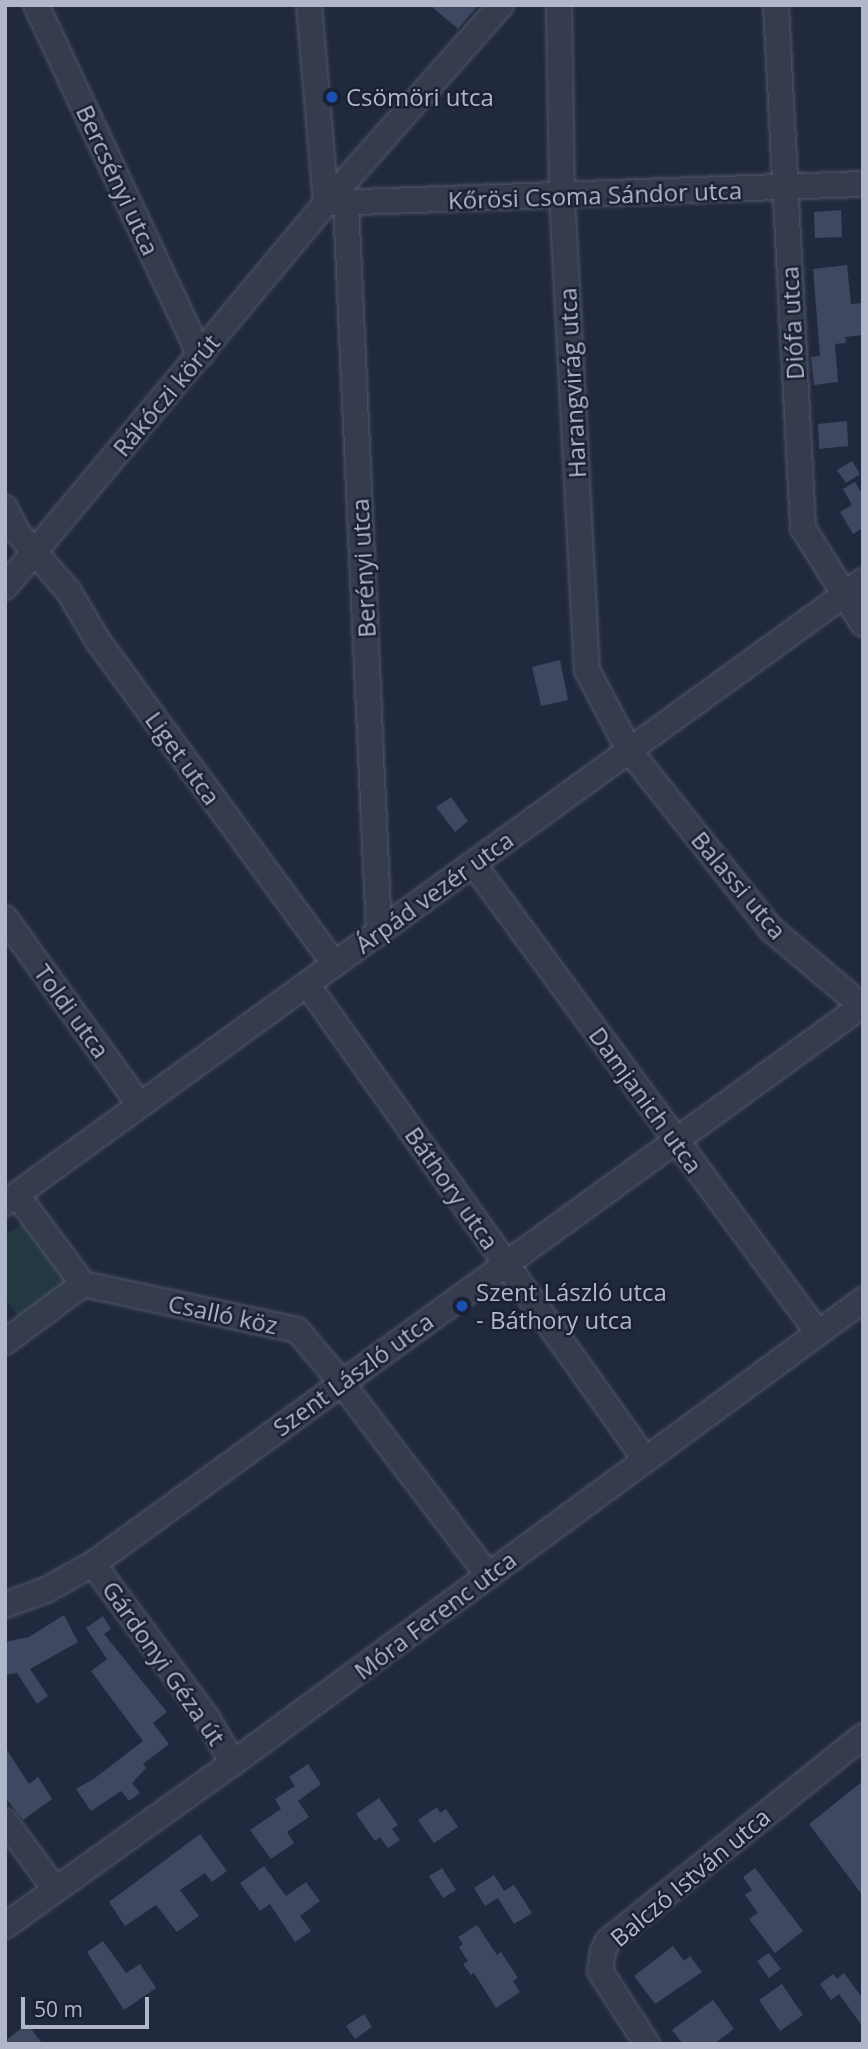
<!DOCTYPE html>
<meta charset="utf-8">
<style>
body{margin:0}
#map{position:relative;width:868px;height:2049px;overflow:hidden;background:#21293f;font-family:"Open Sans",sans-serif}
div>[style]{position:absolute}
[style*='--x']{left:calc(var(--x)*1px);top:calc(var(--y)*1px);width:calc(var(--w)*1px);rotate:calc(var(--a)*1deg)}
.green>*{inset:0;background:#233840}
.building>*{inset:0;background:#3f4861}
.roads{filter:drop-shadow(0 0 2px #505769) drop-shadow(0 0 2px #505769)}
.minor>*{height:24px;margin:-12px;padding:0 12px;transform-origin:12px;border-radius:12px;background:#353c4e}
.dots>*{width:19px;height:19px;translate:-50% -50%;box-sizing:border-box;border:4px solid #1a2133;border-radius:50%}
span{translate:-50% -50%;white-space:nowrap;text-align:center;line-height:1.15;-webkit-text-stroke:5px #1a2133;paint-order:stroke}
.poi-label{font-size:24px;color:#b1b7ca}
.left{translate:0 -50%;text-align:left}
.street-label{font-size:24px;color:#b1b7ca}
.frame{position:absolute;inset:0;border:7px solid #b1b7ca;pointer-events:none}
.scale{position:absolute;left:21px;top:1997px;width:128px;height:32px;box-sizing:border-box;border:4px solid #b1b7ca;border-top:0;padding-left:9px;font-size:21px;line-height:24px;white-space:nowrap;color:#b1b7ca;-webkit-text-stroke:5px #1a2133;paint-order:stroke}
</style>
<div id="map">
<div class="green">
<i style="clip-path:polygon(24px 1222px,67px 1280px,19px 1317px,5px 1299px,5px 1236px)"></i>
</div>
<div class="building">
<i style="clip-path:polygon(430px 5px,478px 5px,458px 29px)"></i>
<i style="clip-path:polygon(841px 210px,842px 237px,815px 238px,814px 212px)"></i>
<i style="clip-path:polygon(847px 265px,851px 304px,862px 303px,863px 335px,845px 337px,846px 343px,835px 344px,838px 382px,814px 385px,811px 357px,820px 356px,813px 269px)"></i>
<i style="clip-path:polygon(847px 421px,848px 446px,819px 449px,818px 424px)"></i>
<i style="clip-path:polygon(852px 461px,860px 474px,846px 483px,837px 470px)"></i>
<i style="clip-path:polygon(855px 482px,863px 495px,863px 528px,853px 534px,840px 512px,852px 505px,843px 489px)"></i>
<i style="clip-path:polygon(560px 660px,568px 700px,541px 706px,532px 667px)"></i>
<i style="clip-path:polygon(451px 797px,468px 821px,455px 832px,436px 807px)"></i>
<i style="clip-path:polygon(64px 1615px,78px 1642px,30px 1669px,48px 1696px,37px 1704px,17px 1673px,5px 1675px,5px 1642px,29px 1637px)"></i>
<i style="clip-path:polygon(103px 1616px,111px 1629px,104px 1634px,167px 1712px,153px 1723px,169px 1744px,143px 1764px,146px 1768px,132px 1783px,140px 1793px,129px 1801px,121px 1791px,91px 1811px,76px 1789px,95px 1778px,143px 1741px,91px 1671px,107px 1659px,86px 1628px)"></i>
<i style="clip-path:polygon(5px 1747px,29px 1784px,38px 1777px,52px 1799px,23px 1820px,5px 1797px)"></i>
<i style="clip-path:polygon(308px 1764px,321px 1784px,298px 1801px,309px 1817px,287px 1832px,294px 1843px,271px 1859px,250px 1830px,281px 1809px,275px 1799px,295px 1786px,289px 1777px)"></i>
<i style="clip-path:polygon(863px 1781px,863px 1896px,809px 1824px)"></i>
<i style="clip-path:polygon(379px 1798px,398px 1825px,392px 1829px,400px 1840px,388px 1848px,380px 1837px,375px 1841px,356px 1814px)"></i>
<i style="clip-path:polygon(437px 1807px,440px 1813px,446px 1809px,458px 1827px,434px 1843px,418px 1820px)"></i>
<i style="clip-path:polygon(200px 1834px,227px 1871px,212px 1882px,205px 1873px,180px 1890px,199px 1916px,177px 1932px,156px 1905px,125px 1926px,109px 1902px)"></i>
<i style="clip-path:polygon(264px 1866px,286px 1896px,306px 1882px,320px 1901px,300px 1916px,311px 1931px,295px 1942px,270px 1904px,260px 1911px,240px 1883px)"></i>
<i style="clip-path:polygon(442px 1868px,456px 1890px,443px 1898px,429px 1876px)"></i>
<i style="clip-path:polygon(755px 1868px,803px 1931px,775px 1953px,749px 1919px,758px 1913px,745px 1895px,752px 1890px,743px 1877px)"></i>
<i style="clip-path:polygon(494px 1875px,504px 1891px,514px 1885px,532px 1913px,514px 1924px,498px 1898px,485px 1906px,474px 1888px)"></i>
<i style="clip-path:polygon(477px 1925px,497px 1955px,501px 1952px,518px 1978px,513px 1981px,520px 1992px,496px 2008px,474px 1973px,471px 1975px,463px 1964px,468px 1961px,459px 1947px,463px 1944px,458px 1937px)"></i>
<i style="clip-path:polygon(103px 1941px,126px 1973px,140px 1964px,156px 1988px,124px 2010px,87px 1952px)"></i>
<i style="clip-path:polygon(673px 1946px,684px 1961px,690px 1956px,702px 1972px,655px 2004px,634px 1976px)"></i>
<i style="clip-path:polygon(769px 1953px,781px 1969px,769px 1978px,757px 1961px)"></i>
<i style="clip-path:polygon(844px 1973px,863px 1999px,863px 2027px,839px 1994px,831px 2000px,820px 1984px,833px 1974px,837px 1979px)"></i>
<i style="clip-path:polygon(782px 1984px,803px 2015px,780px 2031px,759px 2000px)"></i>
<i style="clip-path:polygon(713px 2000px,734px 2029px,714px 2044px,683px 2044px,672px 2030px)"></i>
<i style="clip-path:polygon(364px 2014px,372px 2027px,355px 2039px,346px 2026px)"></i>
<i style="clip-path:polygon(27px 2024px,43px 2044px,5px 2044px,5px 2041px)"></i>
</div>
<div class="roads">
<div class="minor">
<i style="--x:36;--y:5;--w:387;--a:64.9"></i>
<i style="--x:309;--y:5;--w:199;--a:85.1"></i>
<i style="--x:559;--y:5;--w:190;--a:89.1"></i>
<i style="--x:562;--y:195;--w:476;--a:87"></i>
<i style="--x:587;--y:670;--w:90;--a:62.3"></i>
<i style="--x:629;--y:750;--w:228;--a:51.6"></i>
<i style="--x:771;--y:929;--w:121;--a:40.3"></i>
<i style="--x:776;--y:5;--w:524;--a:87.04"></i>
<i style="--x:803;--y:528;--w:113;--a:58"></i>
<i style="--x:331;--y:203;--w:532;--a:-2.05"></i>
<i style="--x:346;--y:203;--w:731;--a:87.41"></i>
<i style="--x:5;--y:508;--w:27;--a:63"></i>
<i style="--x:17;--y:532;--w:79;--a:49.1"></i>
<i style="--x:69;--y:592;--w:57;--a:59.4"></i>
<i style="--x:98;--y:641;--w:400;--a:53.8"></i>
<i style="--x:5;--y:587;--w:500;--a:-50.11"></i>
<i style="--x:326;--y:203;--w:264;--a:-48.5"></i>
<i style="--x:474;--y:865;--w:581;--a:53.68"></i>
<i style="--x:5;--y:918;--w:229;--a:54.2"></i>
<i style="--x:307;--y:984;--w:583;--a:54.57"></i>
<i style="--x:17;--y:1195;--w:111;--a:53.4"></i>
<i style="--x:83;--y:1284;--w:219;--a:12.1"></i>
<i style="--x:297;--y:1330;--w:68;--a:49.8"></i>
<i style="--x:341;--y:1382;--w:243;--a:52.7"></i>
<i style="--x:5;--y:1203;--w:1060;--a:-35.94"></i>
<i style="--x:5;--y:1342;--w:97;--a:-36.6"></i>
<i style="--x:93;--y:1564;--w:192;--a:53.5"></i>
<i style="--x:207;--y:1718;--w:52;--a:60"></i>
<i style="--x:5;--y:1605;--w:44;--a:-20.1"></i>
<i style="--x:46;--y:1590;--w:54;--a:-29"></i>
<i style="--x:93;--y:1564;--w:952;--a:-35.98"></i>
<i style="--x:5;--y:1821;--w:84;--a:53.7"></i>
<i style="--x:5;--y:1926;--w:280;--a:-35.6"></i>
<i style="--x:233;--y:1763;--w:782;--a:-36.31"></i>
<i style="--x:647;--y:2044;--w:87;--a:-122.8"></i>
<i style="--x:600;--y:1971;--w:20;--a:-81"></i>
<i style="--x:603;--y:1951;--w:11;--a:-63"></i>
<i style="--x:608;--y:1941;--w:327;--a:-38.8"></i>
</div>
</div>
<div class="dots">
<i style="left:332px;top:97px;background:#1a4fb4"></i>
<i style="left:462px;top:1306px;background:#1a4fb4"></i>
</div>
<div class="poi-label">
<span class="left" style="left:346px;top:97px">Csömöri utca</span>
<span class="left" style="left:476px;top:1306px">Szent László utca<br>- Báthory utca</span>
</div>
<div class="street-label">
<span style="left:118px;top:180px;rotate:65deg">Bercsényi utca</span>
<span style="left:595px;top:195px;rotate:-2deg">Kőrösi Csoma Sándor utca</span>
<span style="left:792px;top:323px;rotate:-93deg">Diófa utca</span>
<span style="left:572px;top:383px;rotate:-93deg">Harangvirág utca</span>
<span style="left:166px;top:395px;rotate:-50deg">Rákóczi körút</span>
<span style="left:363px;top:568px;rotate:-93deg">Berényi utca</span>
<span style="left:183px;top:758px;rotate:54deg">Liget utca</span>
<span style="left:739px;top:885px;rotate:50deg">Balassi utca</span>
<span style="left:434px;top:892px;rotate:-36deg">Árpád vezér utca</span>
<span style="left:72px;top:1011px;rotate:54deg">Toldi utca</span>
<span style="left:646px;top:1100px;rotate:54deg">Damjanich utca</span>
<span style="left:452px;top:1188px;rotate:55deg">Báthory utca</span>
<span style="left:223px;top:1314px;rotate:12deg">Csalló köz</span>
<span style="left:353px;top:1374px;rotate:-36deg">Szent László utca</span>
<span style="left:435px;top:1615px;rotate:-37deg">Móra Ferenc utca</span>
<span style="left:164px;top:1663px;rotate:55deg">Gárdonyi Géza út</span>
<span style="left:690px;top:1877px;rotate:-40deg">Balczó István utca</span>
</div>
<div class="frame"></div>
<div class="scale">50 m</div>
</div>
